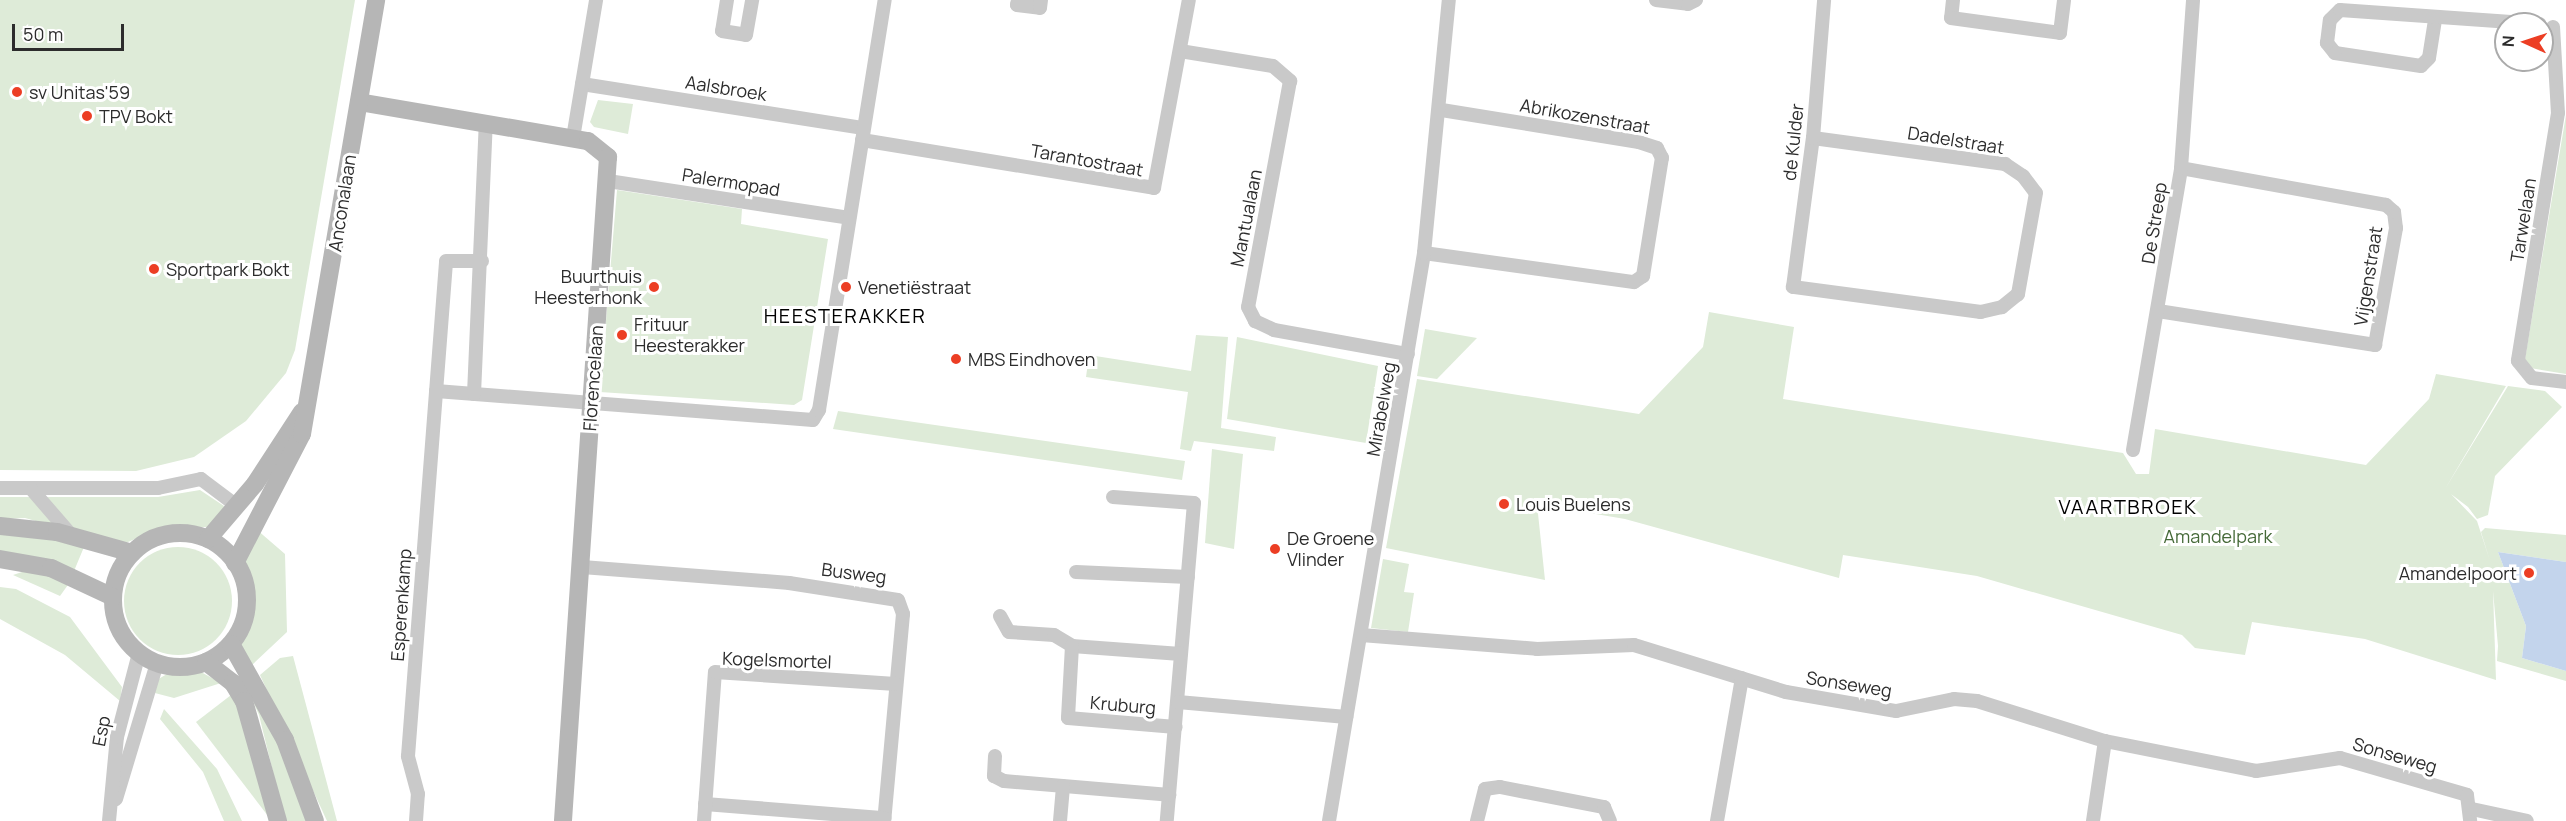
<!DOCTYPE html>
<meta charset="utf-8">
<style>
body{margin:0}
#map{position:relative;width:2566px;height:821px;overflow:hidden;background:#fff;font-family:Manrope,sans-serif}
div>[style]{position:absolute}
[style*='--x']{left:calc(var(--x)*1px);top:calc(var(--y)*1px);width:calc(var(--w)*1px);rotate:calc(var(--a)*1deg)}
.green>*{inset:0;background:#deebd8}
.round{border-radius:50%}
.water>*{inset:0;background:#c3d4ec}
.street>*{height:14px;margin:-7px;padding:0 7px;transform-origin:7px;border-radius:7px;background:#c9c9c9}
.secondary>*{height:18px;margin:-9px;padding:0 9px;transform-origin:9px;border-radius:9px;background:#b6b6b6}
.secondary>.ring{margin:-9px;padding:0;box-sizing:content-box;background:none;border:18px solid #b6b6b6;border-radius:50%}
.dots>*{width:16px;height:16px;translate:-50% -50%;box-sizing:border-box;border:3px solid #fff;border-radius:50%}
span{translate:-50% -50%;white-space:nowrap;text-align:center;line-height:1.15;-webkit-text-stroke:6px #fff;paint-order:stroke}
.street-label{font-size:18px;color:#2c2c2c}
.poi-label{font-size:18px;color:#2c2c2c}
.left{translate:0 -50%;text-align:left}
.right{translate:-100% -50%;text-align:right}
.park-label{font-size:18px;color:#456938}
.neighbourhood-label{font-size:20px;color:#000;letter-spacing:1.5px}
.north{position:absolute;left:2494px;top:12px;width:60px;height:60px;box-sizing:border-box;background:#fff;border:2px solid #ababab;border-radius:50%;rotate:273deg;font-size:16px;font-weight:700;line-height:24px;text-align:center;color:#2c2c2c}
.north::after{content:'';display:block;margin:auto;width:21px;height:27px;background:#ec3e24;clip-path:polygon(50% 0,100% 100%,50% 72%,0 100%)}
.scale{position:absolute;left:12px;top:24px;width:112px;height:27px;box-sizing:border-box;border:3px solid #2c2c2c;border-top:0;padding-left:8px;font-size:18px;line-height:21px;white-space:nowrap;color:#2c2c2c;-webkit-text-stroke:4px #fff;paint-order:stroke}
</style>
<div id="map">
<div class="green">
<i style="clip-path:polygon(0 0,355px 0,295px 350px,286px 373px,246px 421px,194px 457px,136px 471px,0 470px)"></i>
<i style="clip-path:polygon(598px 100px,633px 104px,628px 134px,594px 127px,590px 122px)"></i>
<i style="clip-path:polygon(2566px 115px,2566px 374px,2530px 368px,2525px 359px)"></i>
<i style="clip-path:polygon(617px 190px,742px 209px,741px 224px,828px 239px,802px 400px,794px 405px,600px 392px)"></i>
<i style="clip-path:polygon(1709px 312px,1794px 327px,1783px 399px,2123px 453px,2136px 474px,2149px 474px,2155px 429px,2366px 465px,2429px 399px,2436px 374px,2506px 386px,2445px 489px,2508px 386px,2545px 391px,2562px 407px,2495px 476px,2488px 515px,2477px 519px,2468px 507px,2451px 494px,2477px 521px,2490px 561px,2481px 532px,2485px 528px,2566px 535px,2566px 562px,2498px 552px,2526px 626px,2522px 658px,2566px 671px,2566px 681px,2497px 661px,2498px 646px,2493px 591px,2496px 680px,2365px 639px,2252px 622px,2245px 655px,2195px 648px,2182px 635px,1977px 576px,1843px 555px,1839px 578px,1625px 519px,1537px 504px,1545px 580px,1386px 548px,1417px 379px,1639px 414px,1703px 347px)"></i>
<i style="clip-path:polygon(1425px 329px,1477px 338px,1437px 379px,1417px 376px)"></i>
<i style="clip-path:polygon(1196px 335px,1228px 337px,1221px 428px,1276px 437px,1274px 451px,1194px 441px,1191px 451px,1180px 449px,1188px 392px,1086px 377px,1089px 355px,1191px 371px)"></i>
<i style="clip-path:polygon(1237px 337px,1378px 366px,1366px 443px,1227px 419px)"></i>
<i style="clip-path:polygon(838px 411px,1185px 461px,1182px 480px,833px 429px)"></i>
<i style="clip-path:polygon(1212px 449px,1243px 454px,1234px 549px,1205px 543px)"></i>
<i style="clip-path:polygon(200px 490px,224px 506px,221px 519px,209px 527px,160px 528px,128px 542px,107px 541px,25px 518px,0 519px,0 497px,158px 497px)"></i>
<i style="clip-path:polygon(256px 529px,285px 554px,287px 632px,252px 665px,240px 643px,253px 612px,253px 589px,244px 560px)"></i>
<i style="clip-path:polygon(0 532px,47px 535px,84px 547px,74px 571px,0 554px)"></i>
<i class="round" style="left:124px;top:547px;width:108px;height:108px"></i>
<i style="clip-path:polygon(1383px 559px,1409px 564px,1404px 592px,1414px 593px,1408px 632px,1371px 628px)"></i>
<i style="clip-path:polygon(28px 570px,70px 582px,60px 596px,13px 575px)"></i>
<i style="clip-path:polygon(0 587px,16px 589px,70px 617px,122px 687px,120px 701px,65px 655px,0 619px)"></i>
<i style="clip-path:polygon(293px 656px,337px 821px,327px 821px,260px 675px,280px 658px)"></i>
<i style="clip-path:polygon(201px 672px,221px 683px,174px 698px,151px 692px,155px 681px,167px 674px)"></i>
<i style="clip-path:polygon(253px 682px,308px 821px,285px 821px,259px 715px,246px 686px)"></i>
<i style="clip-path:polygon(235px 692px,268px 816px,196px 722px)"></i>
<i style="clip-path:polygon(164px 709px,217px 769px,242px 821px,224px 821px,203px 772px,160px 719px)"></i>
</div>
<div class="water">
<i style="clip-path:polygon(2498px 552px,2566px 562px,2566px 671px,2522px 658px,2526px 626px)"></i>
</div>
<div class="street">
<i style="--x:727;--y:0;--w:31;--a:99"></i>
<i style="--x:722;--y:31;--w:24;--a:9"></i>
<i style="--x:746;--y:35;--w:36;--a:-80"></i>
<i style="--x:1018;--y:0;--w:5;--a:101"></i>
<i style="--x:1017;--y:5;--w:23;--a:7"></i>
<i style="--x:1040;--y:8;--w:8;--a:-83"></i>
<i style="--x:1656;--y:0;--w:32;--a:7"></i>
<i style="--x:1688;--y:4;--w:9;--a:-27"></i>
<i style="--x:1953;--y:0;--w:18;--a:96"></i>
<i style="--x:1951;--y:18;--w:110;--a:7.8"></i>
<i style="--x:2060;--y:33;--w:33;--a:-83"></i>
<i style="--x:2435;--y:20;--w:38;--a:99"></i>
<i style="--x:2429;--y:58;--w:11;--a:135"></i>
<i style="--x:2421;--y:66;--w:87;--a:-171.4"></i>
<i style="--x:2335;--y:53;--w:13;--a:-129"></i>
<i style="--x:2327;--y:43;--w:23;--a:-83"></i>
<i style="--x:2330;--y:20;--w:14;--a:-45"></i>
<i style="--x:2340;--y:10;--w:200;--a:4"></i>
<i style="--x:2553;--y:27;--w:86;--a:86.7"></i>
<i style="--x:2558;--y:113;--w:251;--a:99.2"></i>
<i style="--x:2518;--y:361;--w:22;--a:51"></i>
<i style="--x:2532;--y:378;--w:34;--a:7"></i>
<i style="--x:1180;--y:51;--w:94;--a:9.2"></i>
<i style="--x:1273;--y:66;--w:23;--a:41"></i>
<i style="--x:1290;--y:81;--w:230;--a:100.5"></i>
<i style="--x:1248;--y:307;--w:16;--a:63"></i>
<i style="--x:1255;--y:321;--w:21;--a:25"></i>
<i style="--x:1274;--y:330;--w:136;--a:10.2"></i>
<i style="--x:582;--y:84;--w:285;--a:8.9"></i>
<i style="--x:573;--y:138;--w:140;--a:-80.5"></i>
<i style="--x:1813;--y:138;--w:194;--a:7.7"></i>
<i style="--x:2005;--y:164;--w:22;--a:34"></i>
<i style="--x:2023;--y:176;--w:21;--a:53"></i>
<i style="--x:2036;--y:193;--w:103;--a:100.1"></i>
<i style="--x:2018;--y:294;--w:21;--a:141"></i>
<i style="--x:2002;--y:307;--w:22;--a:167"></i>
<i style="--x:1981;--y:312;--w:190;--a:-172.4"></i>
<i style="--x:1793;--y:287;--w:150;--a:-82.4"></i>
<i style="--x:1813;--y:138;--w:138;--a:-85.4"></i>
<i style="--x:862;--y:140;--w:296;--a:9.3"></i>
<i style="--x:1154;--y:188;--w:191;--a:-79.5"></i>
<i style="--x:608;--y:181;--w:244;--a:8.7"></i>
<i style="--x:1424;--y:253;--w:212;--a:7.9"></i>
<i style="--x:1634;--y:282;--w:11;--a:-34"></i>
<i style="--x:1643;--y:276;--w:120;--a:-80.9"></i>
<i style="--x:1662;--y:158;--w:11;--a:-117"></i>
<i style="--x:1657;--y:148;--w:19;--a:-162"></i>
<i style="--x:1639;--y:142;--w:200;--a:-170.8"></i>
<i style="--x:2158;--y:311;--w:220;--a:8.9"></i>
<i style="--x:2375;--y:345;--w:119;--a:-79.8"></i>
<i style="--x:2396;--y:228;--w:16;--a:-97"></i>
<i style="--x:2394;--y:212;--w:11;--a:-139"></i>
<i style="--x:2386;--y:205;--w:208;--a:-169.8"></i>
<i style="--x:436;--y:391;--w:378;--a:4.4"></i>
<i style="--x:813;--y:420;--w:12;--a:-59"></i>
<i style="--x:819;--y:410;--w:415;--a:-80.9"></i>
<i style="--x:474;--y:394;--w:270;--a:-87.5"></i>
<i style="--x:2133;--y:450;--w:286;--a:-80.3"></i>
<i style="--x:2181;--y:168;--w:168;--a:-85.9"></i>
<i style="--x:0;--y:488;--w:158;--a:0"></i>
<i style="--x:158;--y:488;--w:44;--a:-11.8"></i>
<i style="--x:201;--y:479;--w:45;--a:36.9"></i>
<i style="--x:33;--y:491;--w:60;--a:49.1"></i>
<i style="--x:1113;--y:497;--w:81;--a:4.2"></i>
<i style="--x:1194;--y:503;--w:319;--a:94.9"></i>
<i style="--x:582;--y:567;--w:208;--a:4.4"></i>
<i style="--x:789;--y:583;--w:110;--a:8.9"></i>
<i style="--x:898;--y:600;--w:15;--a:70"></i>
<i style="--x:903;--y:614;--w:208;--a:95.2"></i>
<i style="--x:1076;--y:572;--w:112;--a:2.6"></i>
<i style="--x:1000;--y:616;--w:18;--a:61"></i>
<i style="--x:1009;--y:632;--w:45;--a:3.8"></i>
<i style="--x:1054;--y:635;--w:21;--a:31"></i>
<i style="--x:1072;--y:646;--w:109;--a:4.2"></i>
<i style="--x:1361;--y:635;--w:177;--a:4.5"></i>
<i style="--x:1537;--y:649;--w:97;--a:-2.4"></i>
<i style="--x:1634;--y:645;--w:159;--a:17.2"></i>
<i style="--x:1786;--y:692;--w:112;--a:9.8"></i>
<i style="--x:1896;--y:711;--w:59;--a:-11.7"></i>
<i style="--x:1954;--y:699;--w:23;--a:5"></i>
<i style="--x:1977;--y:701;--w:134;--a:17.4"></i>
<i style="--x:2105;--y:741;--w:154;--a:11.2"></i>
<i style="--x:2256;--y:771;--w:85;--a:-8.8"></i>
<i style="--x:2340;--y:758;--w:132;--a:16.2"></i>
<i style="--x:2467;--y:795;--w:26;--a:83"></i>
<i style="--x:1072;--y:646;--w:72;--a:93.2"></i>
<i style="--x:1068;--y:718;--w:108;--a:4.8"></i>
<i style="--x:1178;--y:702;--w:169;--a:5.1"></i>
<i style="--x:995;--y:756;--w:20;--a:93"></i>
<i style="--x:994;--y:776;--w:11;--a:27"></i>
<i style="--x:1004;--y:781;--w:166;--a:4.8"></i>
<i style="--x:116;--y:799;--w:142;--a:-73.2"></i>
<i style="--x:705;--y:804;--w:180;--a:4.5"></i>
<i style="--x:2472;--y:809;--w:56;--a:12.3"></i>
<i style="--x:109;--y:821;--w:84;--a:-84.6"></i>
<i style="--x:117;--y:737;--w:87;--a:-75.3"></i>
<i style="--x:416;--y:821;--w:27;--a:-86"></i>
<i style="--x:418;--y:794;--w:39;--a:-105"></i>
<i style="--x:408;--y:756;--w:496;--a:-85.6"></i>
<i style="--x:446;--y:261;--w:36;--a:0"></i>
<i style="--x:704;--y:821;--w:149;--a:-85.8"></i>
<i style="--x:715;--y:672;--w:181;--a:3.8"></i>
<i style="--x:1060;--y:821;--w:35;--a:-85"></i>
<i style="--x:1329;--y:821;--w:576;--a:-80.5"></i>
<i style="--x:1424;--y:253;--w:254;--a:-84.4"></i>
<i style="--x:1477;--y:821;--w:33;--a:-76"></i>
<i style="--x:1485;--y:789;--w:15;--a:-8"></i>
<i style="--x:1500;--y:787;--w:106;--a:10.9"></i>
<i style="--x:1604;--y:807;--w:15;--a:67"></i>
<i style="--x:1717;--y:821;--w:145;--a:-80.1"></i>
<i style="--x:2093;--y:821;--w:81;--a:-81.5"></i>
</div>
<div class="secondary">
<i style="--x:359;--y:102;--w:232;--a:9.7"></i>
<i style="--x:588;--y:141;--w:26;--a:39"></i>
<i style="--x:608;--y:157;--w:666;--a:93.88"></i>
<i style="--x:0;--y:526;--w:57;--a:6"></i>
<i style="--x:57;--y:532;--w:78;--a:15.6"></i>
<i class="ring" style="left:113px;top:533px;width:116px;height:116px"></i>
<i style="--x:208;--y:539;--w:72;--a:-49.5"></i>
<i style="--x:255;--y:484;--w:86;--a:-56.9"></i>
<i style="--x:0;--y:559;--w:52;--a:10"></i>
<i style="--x:51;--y:568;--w:68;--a:25.1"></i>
<i style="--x:235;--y:563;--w:145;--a:-62.6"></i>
<i style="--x:302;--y:434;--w:440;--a:-80.3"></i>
<i style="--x:231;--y:644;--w:110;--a:60.6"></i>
<i style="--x:285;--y:740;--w:86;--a:69.7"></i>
<i style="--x:206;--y:662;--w:34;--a:38"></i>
<i style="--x:233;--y:683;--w:21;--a:59"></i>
<i style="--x:244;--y:701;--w:125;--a:74.2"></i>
</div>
<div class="dots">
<i style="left:17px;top:92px;background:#ec3e24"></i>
<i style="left:87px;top:116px;background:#ec3e24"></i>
<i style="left:154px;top:269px;background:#ec3e24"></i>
<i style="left:654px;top:287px;background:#ec3e24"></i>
<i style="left:846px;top:287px;background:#ec3e24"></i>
<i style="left:622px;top:335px;background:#ec3e24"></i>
<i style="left:956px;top:359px;background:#ec3e24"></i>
<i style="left:1504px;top:504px;background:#ec3e24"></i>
<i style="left:1275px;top:549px;background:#ec3e24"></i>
<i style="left:2529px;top:573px;background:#ec3e24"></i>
</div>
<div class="street-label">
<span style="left:726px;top:88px;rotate:9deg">Aalsbroek</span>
<span style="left:1585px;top:116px;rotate:10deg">Abrikozenstraat</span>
<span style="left:1956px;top:140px;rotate:9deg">Dadelstraat</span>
<span style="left:1793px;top:142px;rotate:-84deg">de Kulder</span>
<span style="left:1087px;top:160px;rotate:10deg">Tarantostraat</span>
<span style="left:731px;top:182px;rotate:9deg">Palermopad</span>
<span style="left:342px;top:203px;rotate:-81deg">Anconalaan</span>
<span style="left:1246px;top:218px;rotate:-79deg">Mantualaan</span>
<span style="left:2523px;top:220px;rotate:-81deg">Tarwelaan</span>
<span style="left:2154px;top:223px;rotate:-81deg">De Streep</span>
<span style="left:2368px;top:276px;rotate:-81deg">Vijgenstraat</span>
<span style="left:593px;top:378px;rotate:-86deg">Florencelaan</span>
<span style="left:1381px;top:409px;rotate:-80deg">Mirabelweg</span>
<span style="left:854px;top:573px;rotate:7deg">Busweg</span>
<span style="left:401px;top:605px;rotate:-86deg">Esperenkamp</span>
<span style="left:777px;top:660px;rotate:2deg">Kogelsmortel</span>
<span style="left:1849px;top:684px;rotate:9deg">Sonseweg</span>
<span style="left:1123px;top:705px;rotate:5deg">Kruburg</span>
<span style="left:101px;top:731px;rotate:-79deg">Esp</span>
<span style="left:2395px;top:755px;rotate:16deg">Sonseweg</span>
</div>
<div class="poi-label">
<span class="left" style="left:29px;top:92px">sv Unitas'59</span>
<span class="left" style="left:99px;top:116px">TPV Bokt</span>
<span class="left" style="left:166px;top:269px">Sportpark Bokt</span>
<span class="right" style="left:642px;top:287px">Buurthuis<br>Heesterhonk</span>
<span class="left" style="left:858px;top:287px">Venetiëstraat</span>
<span class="left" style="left:634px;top:335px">Frituur<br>Heesterakker</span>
<span class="left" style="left:968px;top:359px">MBS Eindhoven</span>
<span class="left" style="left:1516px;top:504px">Louis Buelens</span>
<span class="left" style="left:1287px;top:549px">De Groene<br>Vlinder</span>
<span class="right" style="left:2517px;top:573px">Amandelpoort</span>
</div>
<div class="park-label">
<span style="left:2218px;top:536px">Amandelpark</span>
</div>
<div class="neighbourhood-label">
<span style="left:845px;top:315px">HEESTERAKKER</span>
<span style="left:2128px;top:506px">VAARTBROEK</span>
</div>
<div class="north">N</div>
<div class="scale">50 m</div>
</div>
